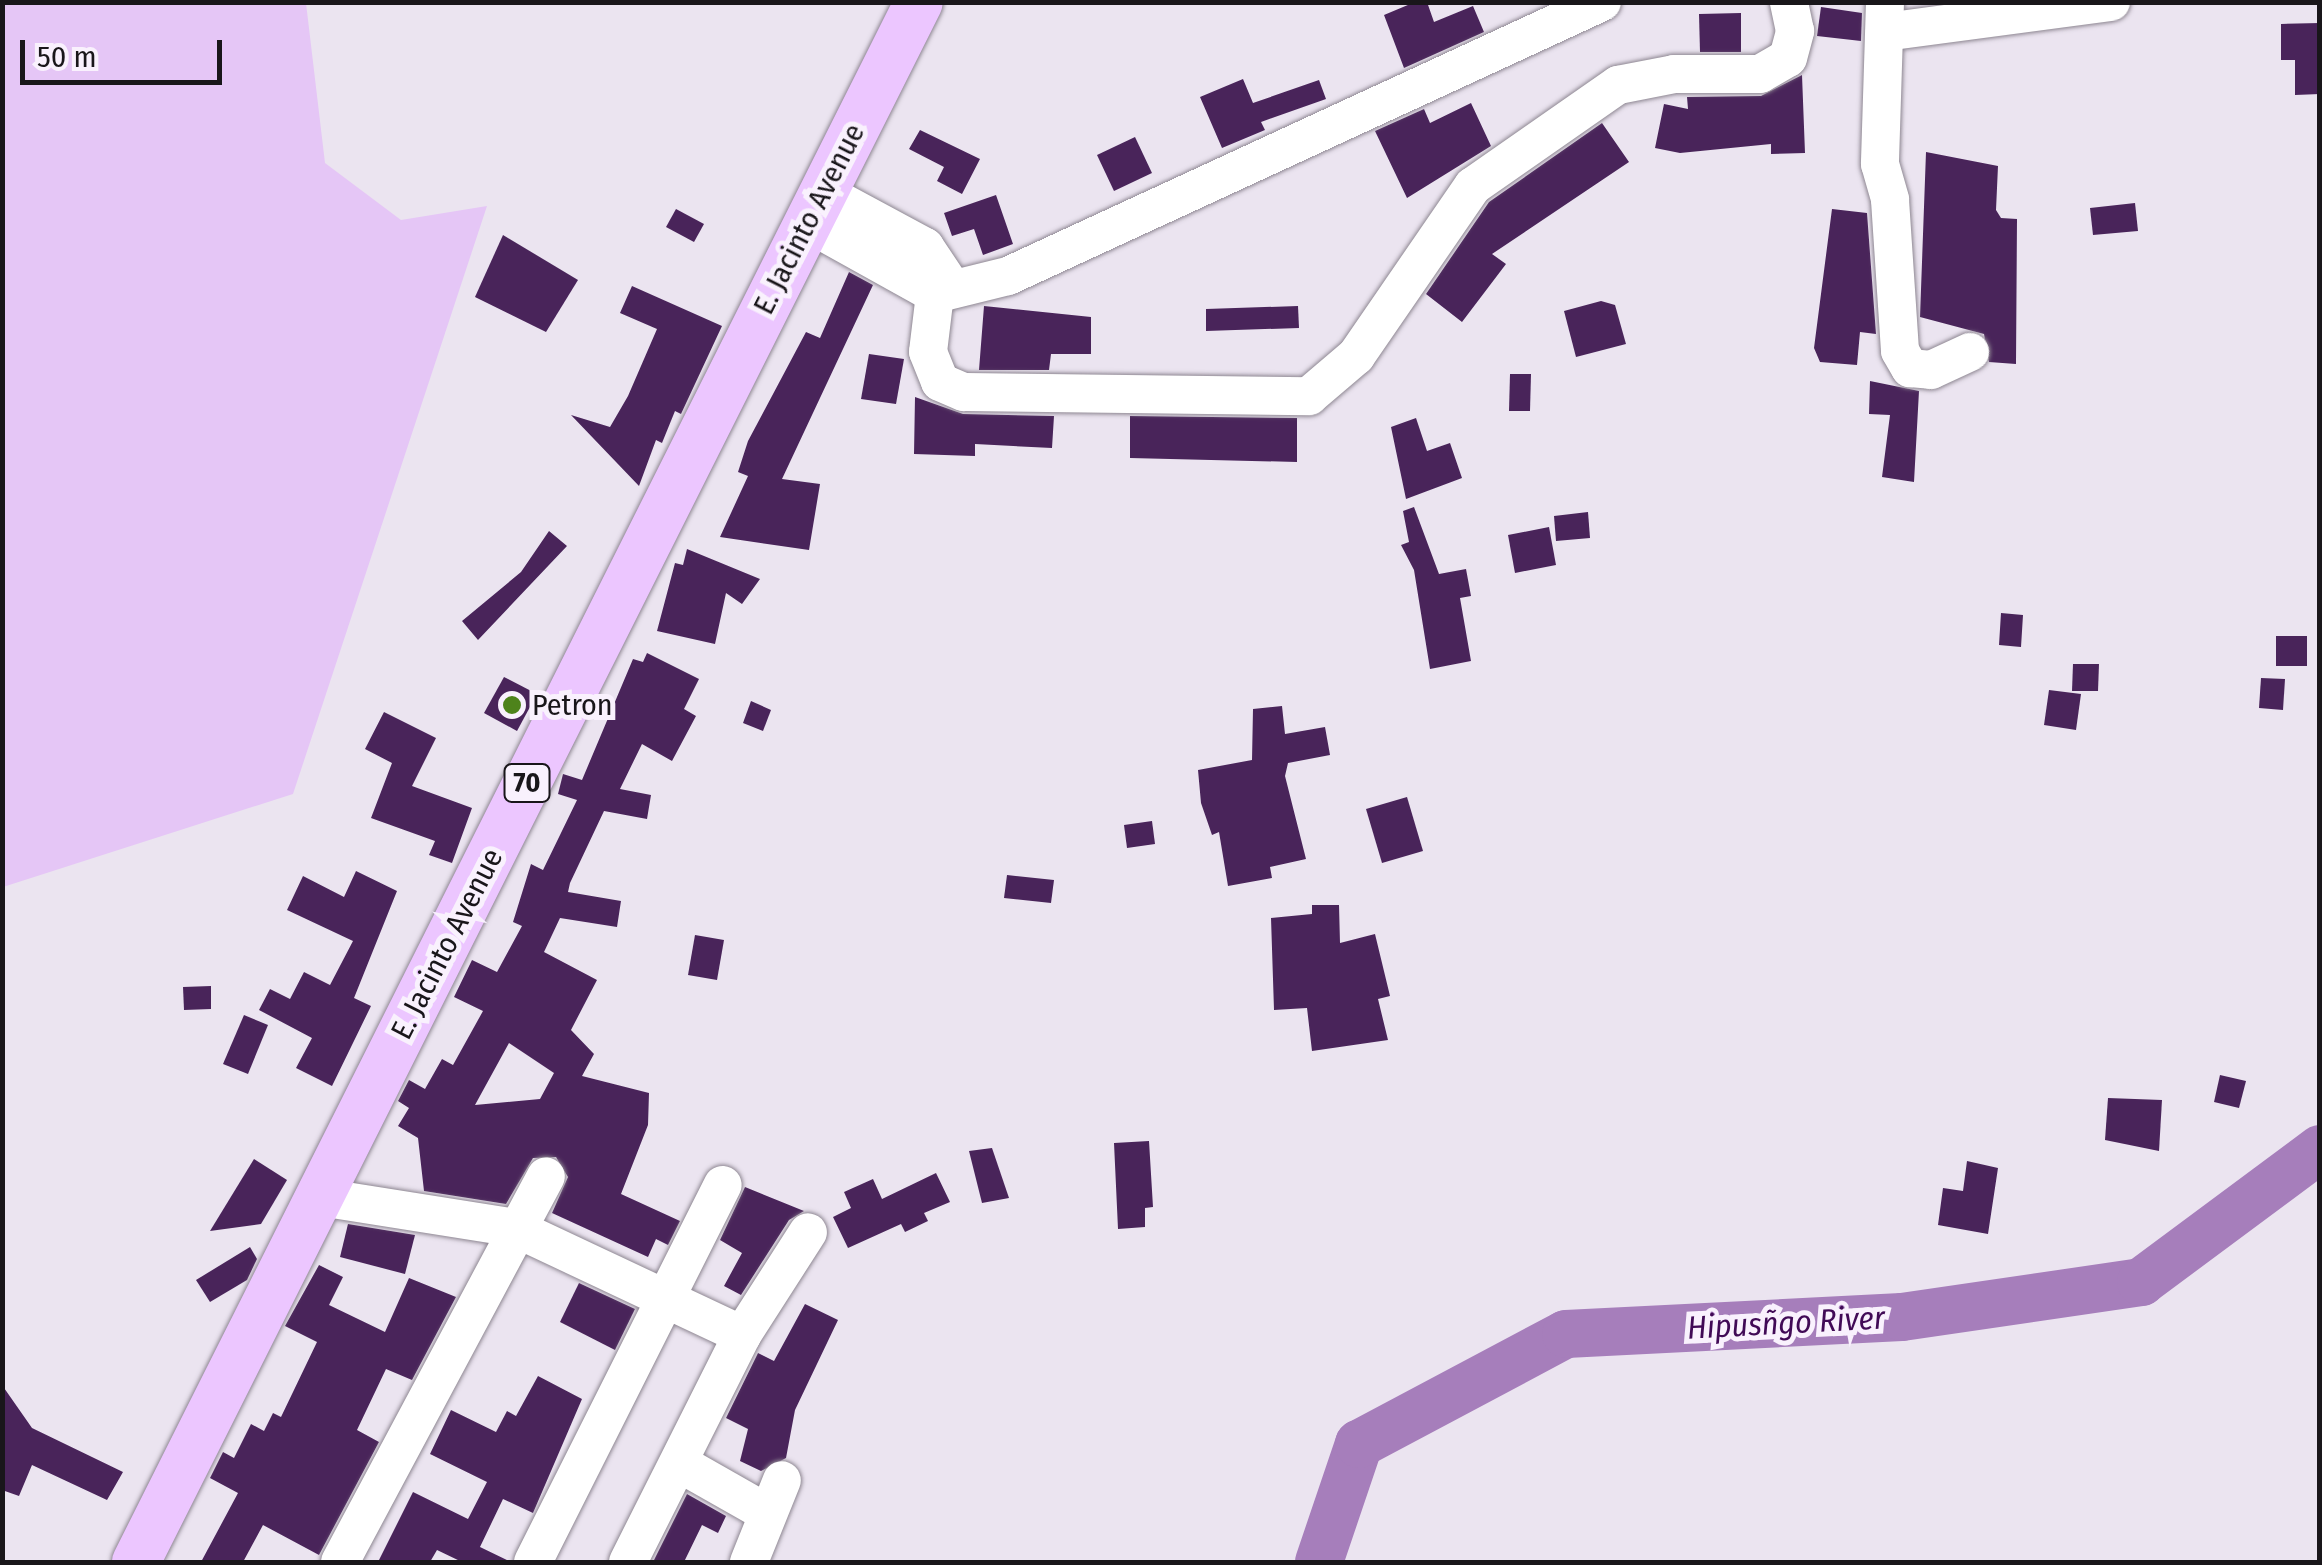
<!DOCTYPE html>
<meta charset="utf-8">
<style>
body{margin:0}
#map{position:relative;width:2322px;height:1565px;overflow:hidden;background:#ebe4f0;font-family:"Fira Sans Condensed",sans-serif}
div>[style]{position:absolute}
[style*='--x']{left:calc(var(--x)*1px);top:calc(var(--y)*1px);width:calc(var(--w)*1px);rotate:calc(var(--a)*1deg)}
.green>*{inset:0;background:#e5c6f6}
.river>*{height:48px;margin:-24px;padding:0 24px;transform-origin:24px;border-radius:24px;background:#a67ebb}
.building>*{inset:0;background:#49245a}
.roads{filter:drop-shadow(0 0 2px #8e8792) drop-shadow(0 0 2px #8e8792)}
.minor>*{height:38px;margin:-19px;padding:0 19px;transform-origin:19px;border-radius:19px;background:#fff}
.major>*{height:48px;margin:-24px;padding:0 24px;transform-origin:24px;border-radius:24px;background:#ecc6ff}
.dots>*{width:28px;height:28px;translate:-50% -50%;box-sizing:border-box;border:5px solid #f9f1fd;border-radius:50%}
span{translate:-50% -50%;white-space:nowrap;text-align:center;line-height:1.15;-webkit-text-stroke:10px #f9f1fd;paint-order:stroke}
.shield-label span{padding:2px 8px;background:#f9f1fd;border:2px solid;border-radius:8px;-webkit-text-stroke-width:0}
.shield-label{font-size:28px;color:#19161a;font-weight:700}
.street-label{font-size:30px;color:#19161a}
.poi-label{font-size:30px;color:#19161a}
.left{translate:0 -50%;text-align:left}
.water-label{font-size:32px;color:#410a56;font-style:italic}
.frame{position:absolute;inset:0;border:5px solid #19161a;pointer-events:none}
.scale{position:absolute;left:20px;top:40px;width:202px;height:45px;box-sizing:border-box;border:5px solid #19161a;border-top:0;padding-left:12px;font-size:30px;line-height:35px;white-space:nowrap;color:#19161a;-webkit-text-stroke:8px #f9f1fd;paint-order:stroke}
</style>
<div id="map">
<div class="green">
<i style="clip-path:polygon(3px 2px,306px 3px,325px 163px,401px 220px,487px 206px,293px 794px,3px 887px)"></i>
</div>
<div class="river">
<i style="--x:1319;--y:1562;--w:125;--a:-71.3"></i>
<i style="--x:1359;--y:1444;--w:234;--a:-28"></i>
<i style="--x:1566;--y:1334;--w:336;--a:-2.9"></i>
<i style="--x:1902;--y:1317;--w:242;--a:-8.3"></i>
<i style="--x:2141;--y:1282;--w:223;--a:-36.6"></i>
</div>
<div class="building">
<i style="clip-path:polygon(1415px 2px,1427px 2px,1434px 22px,1473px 6px,1484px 32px,1404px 68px,1384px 15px)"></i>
<i style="clip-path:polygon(1821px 7px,1862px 13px,1861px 41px,1817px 36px)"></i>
<i style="clip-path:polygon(1741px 13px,1741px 52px,1700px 52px,1699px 14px)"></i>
<i style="clip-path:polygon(2320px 23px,2320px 94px,2295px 95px,2295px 60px,2281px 60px,2281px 24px)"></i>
<i style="clip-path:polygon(1802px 75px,1805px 153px,1771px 154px,1771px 144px,1680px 153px,1655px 148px,1664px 104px,1688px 109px,1687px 97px,1761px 96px)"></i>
<i style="clip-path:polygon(1243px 79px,1253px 103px,1319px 80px,1326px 99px,1261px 122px,1265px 130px,1222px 148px,1200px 97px)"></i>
<i style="clip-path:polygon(1471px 103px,1491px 146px,1407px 198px,1375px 131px,1424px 109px,1430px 123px)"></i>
<i style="clip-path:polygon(1602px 123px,1629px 162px,1492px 254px,1506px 264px,1462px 322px,1426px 294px,1489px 202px)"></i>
<i style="clip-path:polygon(920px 130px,980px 159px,962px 194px,937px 181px,944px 167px,909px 149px)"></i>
<i style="clip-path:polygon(1135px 137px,1152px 173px,1114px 191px,1097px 155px)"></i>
<i style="clip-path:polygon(1926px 152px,1998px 166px,1996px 210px,2001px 218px,2017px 219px,2016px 364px,1989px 362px,1984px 334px,1920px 317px)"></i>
<i style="clip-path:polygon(996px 195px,1013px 244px,983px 255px,974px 229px,952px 236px,944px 213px)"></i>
<i style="clip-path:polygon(2135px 203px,2138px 231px,2093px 235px,2090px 208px)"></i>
<i style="clip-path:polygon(676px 209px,704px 224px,694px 242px,666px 227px)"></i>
<i style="clip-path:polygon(1832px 209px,1867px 213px,1876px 334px,1860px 332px,1857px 365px,1820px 362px,1814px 348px)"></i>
<i style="clip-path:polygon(503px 235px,578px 280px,546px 332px,475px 297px)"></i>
<i style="clip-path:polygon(849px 272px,873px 285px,782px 479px,820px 484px,809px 550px,720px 537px,748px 476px,738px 472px,748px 441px,806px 332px,820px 338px)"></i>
<i style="clip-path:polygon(632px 286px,722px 326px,681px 414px,675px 411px,662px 443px,656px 440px,639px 486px,571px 415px,610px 427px,628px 396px,657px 329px,620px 313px)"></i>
<i style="clip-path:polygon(1601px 301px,1615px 305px,1626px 344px,1576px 357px,1564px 311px)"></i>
<i style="clip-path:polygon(984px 306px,1091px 317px,1091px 354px,1051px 354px,1049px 370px,979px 370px)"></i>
<i style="clip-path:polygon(1298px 306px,1299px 328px,1206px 331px,1206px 309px)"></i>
<i style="clip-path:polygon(869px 354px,904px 359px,896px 404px,861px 399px)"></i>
<i style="clip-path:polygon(1510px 374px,1531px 374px,1530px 411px,1509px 411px)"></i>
<i style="clip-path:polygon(1870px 381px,1919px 391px,1914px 482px,1882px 477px,1890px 415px,1869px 414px)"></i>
<i style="clip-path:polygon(915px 397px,963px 414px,1054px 416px,1052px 448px,975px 444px,975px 456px,914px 454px)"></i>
<i style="clip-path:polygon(1130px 416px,1297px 418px,1297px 462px,1130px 458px)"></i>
<i style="clip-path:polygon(1416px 418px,1427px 451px,1450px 443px,1462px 478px,1406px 499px,1391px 427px)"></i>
<i style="clip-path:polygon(1414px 507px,1439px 574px,1466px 569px,1471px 596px,1460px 598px,1471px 661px,1430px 669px,1414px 570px,1401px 545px,1409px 542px,1403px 511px)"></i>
<i style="clip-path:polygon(1588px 512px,1590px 538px,1556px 541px,1554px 516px)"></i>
<i style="clip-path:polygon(1549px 527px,1556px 565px,1515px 573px,1508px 535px)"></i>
<i style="clip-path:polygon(549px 531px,567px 546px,478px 640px,462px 621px,521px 572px)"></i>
<i style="clip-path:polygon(687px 549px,760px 579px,742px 604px,726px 593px,715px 644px,657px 631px,675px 563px,683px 565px)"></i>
<i style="clip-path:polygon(2001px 613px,2023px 615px,2021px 647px,1999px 645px)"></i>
<i style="clip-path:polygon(2276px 636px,2307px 636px,2307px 666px,2276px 666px)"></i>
<i style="clip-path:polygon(evenodd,647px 653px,699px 679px,684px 709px,696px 716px,672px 761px,642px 744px,620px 789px,651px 795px,647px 819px,604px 811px,570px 883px,568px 892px,621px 901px,617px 927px,560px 918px,544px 952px,597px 980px,571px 1030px,594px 1054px,582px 1076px,649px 1093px,648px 1125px,621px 1194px,680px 1221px,668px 1245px,656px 1239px,648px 1257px,552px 1213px,568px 1177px,556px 1157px,533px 1158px,506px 1204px,424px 1191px,418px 1138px,398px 1126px,409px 1108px,398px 1101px,409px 1080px,425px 1089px,442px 1059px,453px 1065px,483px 1011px,454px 997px,472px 960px,497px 972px,522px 926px,513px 922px,531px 864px,543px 870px,577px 800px,558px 794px,563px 774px,582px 780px,633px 659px,643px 662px,647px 653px,509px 1043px,554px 1073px,540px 1099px,475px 1105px,509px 1043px)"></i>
<i style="clip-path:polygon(2073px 664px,2099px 664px,2098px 691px,2072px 691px)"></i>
<i style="clip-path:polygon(504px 677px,537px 694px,517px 731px,484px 713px)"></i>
<i style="clip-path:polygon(2261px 678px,2285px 679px,2283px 710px,2259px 708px)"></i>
<i style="clip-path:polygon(2049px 690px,2081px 694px,2076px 730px,2044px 725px)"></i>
<i style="clip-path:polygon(751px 701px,771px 710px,763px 731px,743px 723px)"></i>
<i style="clip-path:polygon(1282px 706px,1285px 734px,1325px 727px,1330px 755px,1288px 763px,1285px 776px,1306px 859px,1270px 867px,1272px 878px,1228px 886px,1219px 832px,1212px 835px,1201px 803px,1198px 770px,1252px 760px,1253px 709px)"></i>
<i style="clip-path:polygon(384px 712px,436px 738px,412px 786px,472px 808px,452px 863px,429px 855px,435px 841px,371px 818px,392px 763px,365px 749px)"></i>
<i style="clip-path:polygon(1407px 797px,1423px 851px,1382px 863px,1366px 809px)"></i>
<i style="clip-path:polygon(1152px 821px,1155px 844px,1127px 848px,1124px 825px)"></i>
<i style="clip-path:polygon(356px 871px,397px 891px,354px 998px,371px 1006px,332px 1086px,296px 1068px,312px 1038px,259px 1010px,270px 989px,290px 999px,304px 972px,330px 985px,353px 941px,287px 910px,303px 876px,344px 897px)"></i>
<i style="clip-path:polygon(1007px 875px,1054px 880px,1051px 903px,1004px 898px)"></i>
<i style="clip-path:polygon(1312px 905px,1339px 905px,1340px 943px,1375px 934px,1390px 996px,1378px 999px,1388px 1040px,1312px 1051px,1307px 1008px,1274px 1010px,1271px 918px,1312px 914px)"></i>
<i style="clip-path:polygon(695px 935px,724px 940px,717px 980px,688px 975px)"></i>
<i style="clip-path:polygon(211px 986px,211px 1009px,184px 1010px,183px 987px)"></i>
<i style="clip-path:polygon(244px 1015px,268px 1025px,248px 1074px,223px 1064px)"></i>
<i style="clip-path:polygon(2220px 1075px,2246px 1081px,2239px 1108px,2214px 1102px)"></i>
<i style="clip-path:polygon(2108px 1098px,2162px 1100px,2159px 1151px,2105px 1140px)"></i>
<i style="clip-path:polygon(1149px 1141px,1153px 1207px,1145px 1208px,1145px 1227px,1118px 1229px,1114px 1143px)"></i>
<i style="clip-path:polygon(992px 1148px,1009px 1198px,982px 1203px,969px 1151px)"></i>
<i style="clip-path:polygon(254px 1159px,287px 1180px,261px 1224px,210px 1231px)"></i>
<i style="clip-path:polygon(1967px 1161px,1998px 1168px,1988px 1234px,1938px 1225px,1943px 1188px,1963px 1191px)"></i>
<i style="clip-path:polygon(936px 1173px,950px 1202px,924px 1213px,928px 1221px,905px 1232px,901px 1224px,848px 1248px,833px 1217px,851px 1208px,844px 1192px,873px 1179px,882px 1199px)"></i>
<i style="clip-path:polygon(745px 1187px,804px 1211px,789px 1220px,741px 1295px,724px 1286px,742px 1253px,720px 1240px)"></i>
<i style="clip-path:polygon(348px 1224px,415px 1235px,405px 1274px,340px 1257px)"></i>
<i style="clip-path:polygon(250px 1247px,257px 1259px,247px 1280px,210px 1302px,196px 1280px)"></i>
<i style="clip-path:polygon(319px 1265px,343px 1277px,329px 1305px,385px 1332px,409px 1278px,456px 1297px,412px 1380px,386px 1369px,357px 1430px,379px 1442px,319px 1555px,263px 1525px,243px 1562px,201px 1562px,238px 1493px,210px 1478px,223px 1452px,234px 1458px,251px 1424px,264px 1431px,273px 1413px,281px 1417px,317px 1342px,285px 1326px)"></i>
<i style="clip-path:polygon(579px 1283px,635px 1309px,615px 1350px,560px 1322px)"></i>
<i style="clip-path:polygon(805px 1304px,838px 1320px,795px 1410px,786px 1458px,761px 1471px,740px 1461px,748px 1429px,726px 1418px,758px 1353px,774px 1361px)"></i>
<i style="clip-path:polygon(538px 1376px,582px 1399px,533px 1513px,503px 1499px,480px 1547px,511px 1562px,462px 1562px,437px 1550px,430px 1562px,378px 1562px,413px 1492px,468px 1519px,487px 1482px,430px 1454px,451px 1410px,496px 1432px,507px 1411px,516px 1416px)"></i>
<i style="clip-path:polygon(2px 1385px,32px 1428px,123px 1472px,107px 1500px,32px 1465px,19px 1496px,2px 1490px)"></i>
<i style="clip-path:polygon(687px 1494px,726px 1516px,718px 1533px,702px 1525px,684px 1562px,653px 1562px)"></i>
</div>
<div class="roads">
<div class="minor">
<i style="--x:1885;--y:2;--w:162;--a:91.8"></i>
<i style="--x:1880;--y:164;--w:37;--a:74"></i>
<i style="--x:1890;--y:200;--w:151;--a:86.2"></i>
<i style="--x:1900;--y:351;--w:20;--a:60"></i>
<i style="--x:1910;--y:368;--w:21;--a:5"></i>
<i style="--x:1931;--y:370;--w:43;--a:-24.8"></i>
<i style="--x:1885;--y:32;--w:228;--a:-7.6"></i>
<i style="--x:823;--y:192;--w:116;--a:28.3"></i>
<i style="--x:925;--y:247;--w:50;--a:56.3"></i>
<i style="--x:807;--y:223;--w:146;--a:29"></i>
<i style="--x:935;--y:294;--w:75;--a:-13.9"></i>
<i style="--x:1008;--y:276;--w:654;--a:-24.76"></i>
<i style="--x:935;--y:294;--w:58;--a:96.9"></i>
<i style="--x:928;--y:352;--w:32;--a:68"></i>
<i style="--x:940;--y:382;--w:26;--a:23"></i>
<i style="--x:964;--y:392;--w:345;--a:0.7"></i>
<i style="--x:1309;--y:396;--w:62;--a:-40.4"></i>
<i style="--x:1356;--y:356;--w:206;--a:-55.5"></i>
<i style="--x:1473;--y:186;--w:177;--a:-34.9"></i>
<i style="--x:1618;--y:85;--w:57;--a:-11.1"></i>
<i style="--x:1674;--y:74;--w:86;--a:0"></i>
<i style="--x:1760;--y:74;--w:32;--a:-30"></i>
<i style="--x:1788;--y:58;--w:28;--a:-75"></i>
<i style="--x:1795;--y:31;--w:30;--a:-102"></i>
<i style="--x:320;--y:1197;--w:197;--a:9"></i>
<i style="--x:515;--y:1228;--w:251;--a:25.2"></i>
<i style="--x:679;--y:1463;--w:101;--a:29.6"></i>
<i style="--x:340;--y:1562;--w:437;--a:-61.9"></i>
<i style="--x:533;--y:1562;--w:422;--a:-63.3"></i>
<i style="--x:628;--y:1562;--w:254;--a:-63.3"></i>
<i style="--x:742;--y:1335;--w:122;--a:-57.3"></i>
<i style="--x:749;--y:1562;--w:88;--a:-68.1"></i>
</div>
<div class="major">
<i style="--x:136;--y:1562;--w:1745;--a:-63.35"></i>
</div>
</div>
<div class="dots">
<i style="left:512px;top:705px;background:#4e831b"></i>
</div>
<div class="shield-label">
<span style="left:527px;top:783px">70</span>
</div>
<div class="street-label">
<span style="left:809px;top:219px;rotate:-63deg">E. Jacinto Avenue</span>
<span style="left:447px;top:944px;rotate:-63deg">E. Jacinto Avenue</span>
</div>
<div class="poi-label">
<span class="left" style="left:532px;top:705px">Petron</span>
</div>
<div class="water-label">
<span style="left:1786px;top:1323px;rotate:-3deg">Hipusñgo River</span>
</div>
<div class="frame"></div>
<div class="scale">50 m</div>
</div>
